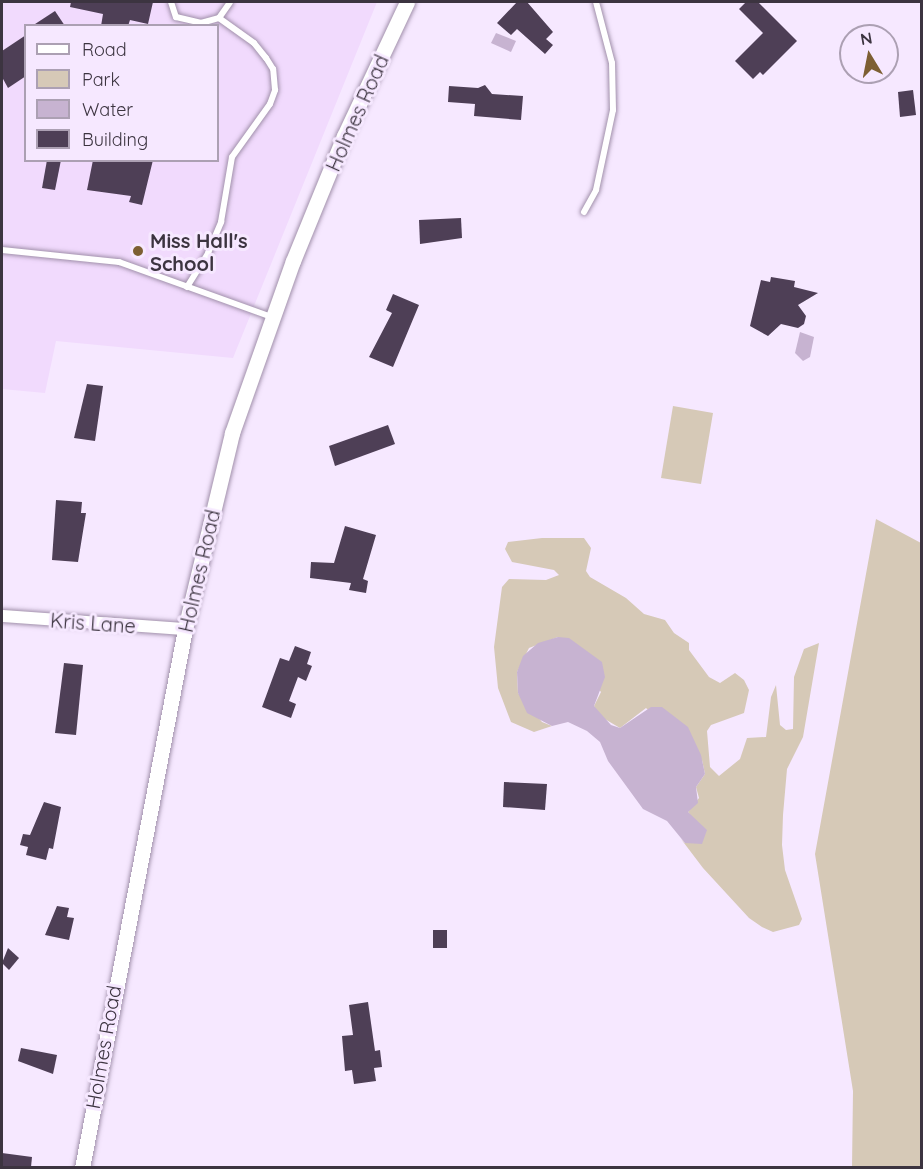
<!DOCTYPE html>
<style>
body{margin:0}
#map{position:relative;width:923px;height:1169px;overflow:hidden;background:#f6e8ff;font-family:Quicksand,sans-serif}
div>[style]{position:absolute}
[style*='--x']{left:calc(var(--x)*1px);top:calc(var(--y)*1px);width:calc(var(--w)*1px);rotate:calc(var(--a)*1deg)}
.built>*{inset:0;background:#f1dafd}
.green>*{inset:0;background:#d6c9b7}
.water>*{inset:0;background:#c7b3d1}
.building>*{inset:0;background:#4e3f56}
.roads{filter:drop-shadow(0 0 2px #a190ab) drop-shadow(0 0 2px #a190ab)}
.service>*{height:6px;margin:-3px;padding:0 3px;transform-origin:3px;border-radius:3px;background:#fff}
.minor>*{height:12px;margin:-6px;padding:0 6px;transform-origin:6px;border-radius:6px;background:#fff}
.tertiary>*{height:15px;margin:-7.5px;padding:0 7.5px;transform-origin:7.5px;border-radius:7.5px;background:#fff}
.dots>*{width:16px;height:16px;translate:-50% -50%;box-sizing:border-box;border:3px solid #f6e8ff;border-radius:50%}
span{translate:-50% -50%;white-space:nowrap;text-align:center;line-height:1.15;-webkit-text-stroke:6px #f6e8ff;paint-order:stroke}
.street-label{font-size:20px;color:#3c3440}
.poi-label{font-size:20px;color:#3c3440;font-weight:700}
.left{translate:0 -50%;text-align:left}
.frame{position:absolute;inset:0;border:3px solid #3c3440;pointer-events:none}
.legend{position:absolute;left:24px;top:24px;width:195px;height:138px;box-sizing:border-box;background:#f6e8ff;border:2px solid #aca0b3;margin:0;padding:8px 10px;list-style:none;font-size:18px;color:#3c3440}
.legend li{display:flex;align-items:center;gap:12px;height:30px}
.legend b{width:30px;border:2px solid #aca0b3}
.north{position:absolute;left:839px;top:24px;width:60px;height:60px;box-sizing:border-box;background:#f6e8ff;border:2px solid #aca0b3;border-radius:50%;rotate:350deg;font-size:16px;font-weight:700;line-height:24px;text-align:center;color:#3c3440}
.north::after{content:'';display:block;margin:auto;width:21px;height:27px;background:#7d5f33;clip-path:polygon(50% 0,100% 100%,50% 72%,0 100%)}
</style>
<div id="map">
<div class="built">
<i style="clip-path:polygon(evenodd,2px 2px,377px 2px,233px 358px,56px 341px,45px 393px,2px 389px,2px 2px,26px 26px,218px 26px,218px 160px,26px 160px,26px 26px)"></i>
</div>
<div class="green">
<i style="clip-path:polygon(673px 406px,713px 413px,701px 484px,661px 478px)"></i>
<i style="clip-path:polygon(876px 519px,921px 543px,921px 1167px,852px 1167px,853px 1091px,815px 854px)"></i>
<i style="clip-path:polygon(542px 538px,584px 538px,591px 548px,586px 571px,590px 577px,626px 598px,644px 614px,665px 620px,674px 633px,689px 643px,689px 650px,709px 677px,720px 683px,735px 673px,744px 680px,749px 690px,744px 713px,711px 725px,707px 731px,710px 767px,719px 776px,740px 759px,747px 738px,766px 737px,771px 697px,776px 685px,780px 725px,786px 730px,793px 729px,794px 677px,804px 649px,819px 643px,803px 737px,787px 769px,783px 815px,782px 845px,785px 870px,802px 919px,799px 925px,773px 932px,762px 927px,749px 918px,703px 868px,681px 839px,685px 843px,698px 825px,688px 812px,699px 798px,696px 787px,705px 774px,702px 760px,646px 708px,620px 728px,598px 715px,594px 706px,601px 692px,558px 637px,529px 648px,517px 672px,518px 693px,542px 722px,552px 726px,534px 732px,511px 722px,498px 688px,494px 647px,502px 587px,509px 579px,546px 580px,559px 575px,554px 570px,512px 562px,505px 549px,508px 542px)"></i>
</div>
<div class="water">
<i style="clip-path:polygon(496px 33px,516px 41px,511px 52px,491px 43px)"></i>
<i style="clip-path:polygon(800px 332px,814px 337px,810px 357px,803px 361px,795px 353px)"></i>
<i style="clip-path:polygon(558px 637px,569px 638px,602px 662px,605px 677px,594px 706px,611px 725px,620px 728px,651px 707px,662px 707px,688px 727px,701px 755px,705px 774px,696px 787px,698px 803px,688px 812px,707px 830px,702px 844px,685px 843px,667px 821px,643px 809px,608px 761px,600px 742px,587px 731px,568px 722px,552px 726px,527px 713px,518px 693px,517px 672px,523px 656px,538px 643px)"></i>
</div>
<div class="building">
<i style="clip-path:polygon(71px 2px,153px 2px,148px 24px,130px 20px,128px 26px,101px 26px,103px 14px,70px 7px)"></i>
<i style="clip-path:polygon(517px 2px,527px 2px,553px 32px,546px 39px,553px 45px,545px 54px,517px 29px,511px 35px,497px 23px)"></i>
<i style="clip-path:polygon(746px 2px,758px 2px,797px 41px,763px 75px,760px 72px,753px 79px,735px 61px,763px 33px,739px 9px)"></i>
<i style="clip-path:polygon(55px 11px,65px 26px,32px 26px)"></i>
<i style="clip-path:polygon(26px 35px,26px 76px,8px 88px,2px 77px,2px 51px)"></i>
<i style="clip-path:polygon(485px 85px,492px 94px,523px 96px,521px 120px,474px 116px,475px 104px,448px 102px,449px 86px,478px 88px)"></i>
<i style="clip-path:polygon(913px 90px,916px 115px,900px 117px,898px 92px)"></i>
<i style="clip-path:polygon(47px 160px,61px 160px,55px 190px,42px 188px)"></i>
<i style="clip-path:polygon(93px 160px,153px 160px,142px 205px,129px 202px,131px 196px,87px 190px)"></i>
<i style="clip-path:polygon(461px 218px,462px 238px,420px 244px,419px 220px)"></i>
<i style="clip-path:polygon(771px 277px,795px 281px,794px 287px,818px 293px,798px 305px,806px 316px,804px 324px,798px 328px,781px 324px,768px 336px,750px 326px,761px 280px,770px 282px)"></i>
<i style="clip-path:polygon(393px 294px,419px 305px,393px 367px,369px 357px,392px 313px,386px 310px)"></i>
<i style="clip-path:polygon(87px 384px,103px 386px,95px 441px,74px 438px)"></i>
<i style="clip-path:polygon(388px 425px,395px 444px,335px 466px,329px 446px)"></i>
<i style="clip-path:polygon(56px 500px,82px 502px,81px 513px,86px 513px,78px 562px,52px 560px)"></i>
<i style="clip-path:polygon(345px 526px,376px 535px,363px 579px,368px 581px,366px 593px,349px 590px,351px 583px,310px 578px,311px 562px,334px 563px)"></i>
<i style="clip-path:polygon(295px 646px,311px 652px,307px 664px,312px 666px,306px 681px,298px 677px,289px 701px,296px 704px,291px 718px,262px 707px,280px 658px,289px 661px)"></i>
<i style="clip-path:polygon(64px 663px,83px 665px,76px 735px,55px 733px)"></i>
<i style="clip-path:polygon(504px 782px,547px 784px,545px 810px,503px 807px)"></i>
<i style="clip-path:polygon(44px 802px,61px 807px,53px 849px,49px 848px,46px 860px,26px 855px,28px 847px,20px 845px,23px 834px,30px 835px)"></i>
<i style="clip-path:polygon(57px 906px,69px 908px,67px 917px,74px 918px,69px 940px,45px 935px)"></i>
<i style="clip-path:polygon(433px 930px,447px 930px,447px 948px,433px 948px)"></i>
<i style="clip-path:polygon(8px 948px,19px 958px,9px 970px,2px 963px)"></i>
<i style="clip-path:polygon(368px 1002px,375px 1051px,380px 1050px,382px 1067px,374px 1068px,376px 1081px,354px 1084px,352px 1070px,345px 1071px,342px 1036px,353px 1035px,349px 1005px)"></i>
<i style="clip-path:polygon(21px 1048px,57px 1055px,53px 1074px,18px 1061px)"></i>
<i style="clip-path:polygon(2px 1153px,32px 1157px,31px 1167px,2px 1167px)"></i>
</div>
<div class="roads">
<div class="service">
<i style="--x:171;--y:2;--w:16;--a:72"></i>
<i style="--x:176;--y:17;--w:26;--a:13"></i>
<i style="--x:201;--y:23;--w:19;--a:-16"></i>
<i style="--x:219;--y:18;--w:19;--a:-55"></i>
<i style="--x:584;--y:212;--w:25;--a:-61"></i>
<i style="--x:596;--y:190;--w:82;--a:-78"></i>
<i style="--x:613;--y:110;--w:47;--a:-91.2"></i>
<i style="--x:612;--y:63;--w:63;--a:-104.7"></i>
<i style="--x:2;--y:250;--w:118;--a:5.9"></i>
<i style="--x:119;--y:262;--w:163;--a:19.8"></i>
<i style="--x:187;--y:287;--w:40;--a:-58"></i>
<i style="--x:208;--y:253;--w:34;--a:-67"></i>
<i style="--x:221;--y:222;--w:66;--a:-80.4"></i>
<i style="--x:232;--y:157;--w:65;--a:-54.4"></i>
<i style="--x:270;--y:104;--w:15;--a:-70"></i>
<i style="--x:275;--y:90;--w:21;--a:-95"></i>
<i style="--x:273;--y:69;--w:13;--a:-122"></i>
<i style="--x:266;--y:58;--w:19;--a:-129"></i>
<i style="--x:254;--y:43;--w:43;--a:-144.5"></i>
</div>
<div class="minor">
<i style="--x:2;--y:616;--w:183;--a:4.1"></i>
</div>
<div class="tertiary">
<i style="--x:82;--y:1168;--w:549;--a:-79.18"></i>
<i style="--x:185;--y:629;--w:202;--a:-76.5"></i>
<i style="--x:232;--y:433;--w:182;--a:-70.5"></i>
<i style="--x:293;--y:261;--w:135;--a:-67.8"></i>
<i style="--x:344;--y:136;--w:148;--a:-64.8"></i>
</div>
</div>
<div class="dots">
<i style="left:138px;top:251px;background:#7d5f33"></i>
</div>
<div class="street-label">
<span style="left:357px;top:113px;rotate:-66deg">Holmes Road</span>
<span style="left:199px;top:571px;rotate:-77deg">Holmes Road</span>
<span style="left:93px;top:623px;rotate:4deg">Kris Lane</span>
<span style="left:103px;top:1047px;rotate:-80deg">Holmes Road</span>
</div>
<div class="poi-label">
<span class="left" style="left:150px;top:252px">Miss Hall's<br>School</span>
</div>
<div class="frame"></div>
<ul class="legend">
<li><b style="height:8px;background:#fff"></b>Road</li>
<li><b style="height:16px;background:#d6c9b7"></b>Park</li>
<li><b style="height:16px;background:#c7b3d1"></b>Water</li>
<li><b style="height:16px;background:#4e3f56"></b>Building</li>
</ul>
<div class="north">N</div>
</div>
